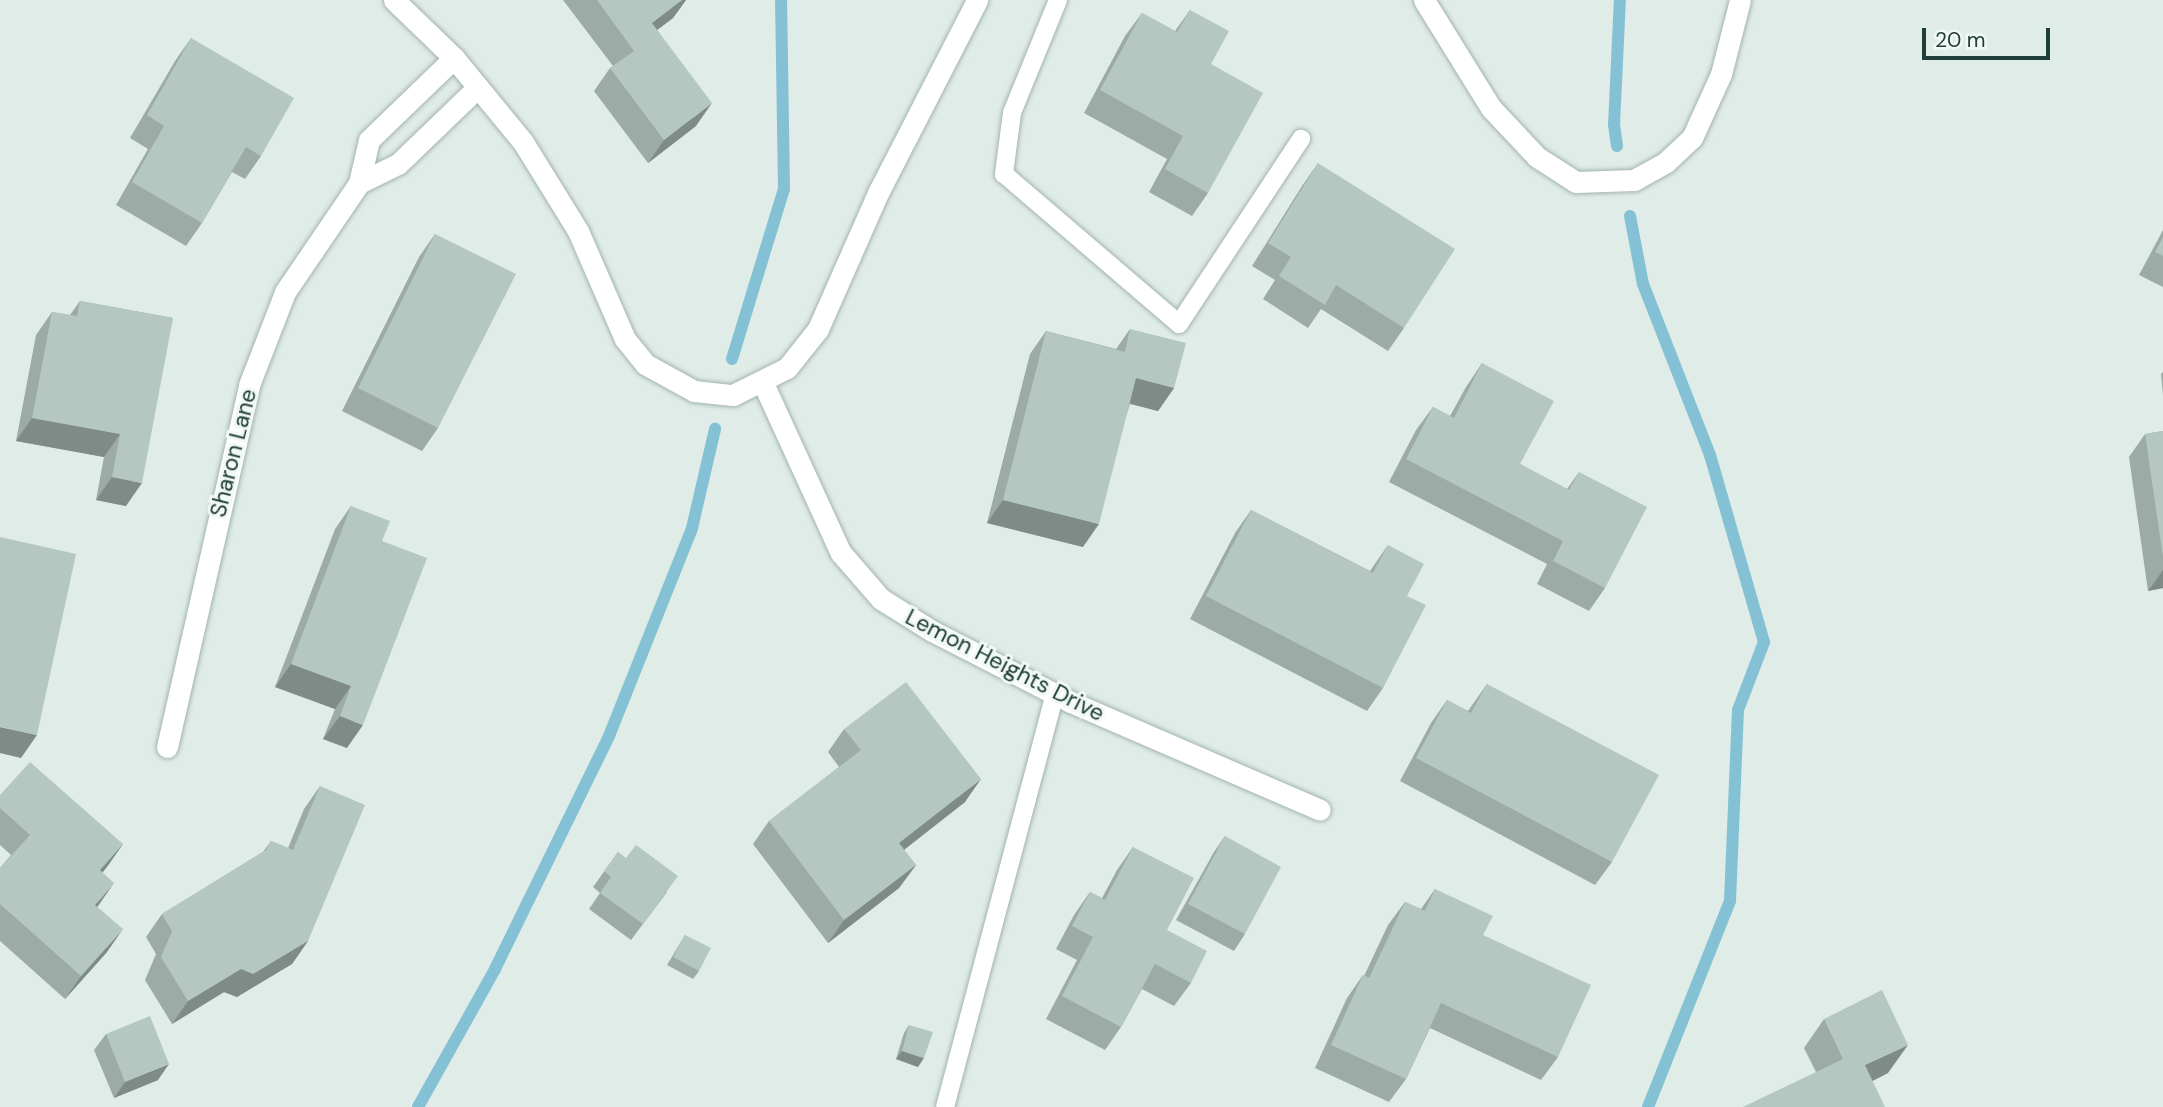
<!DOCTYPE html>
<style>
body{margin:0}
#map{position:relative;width:2163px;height:1107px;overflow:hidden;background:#e0ece8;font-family:"DM Sans",sans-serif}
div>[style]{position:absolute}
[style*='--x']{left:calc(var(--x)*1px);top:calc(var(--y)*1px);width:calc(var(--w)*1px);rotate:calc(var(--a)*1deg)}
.stream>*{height:12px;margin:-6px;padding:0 6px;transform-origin:6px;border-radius:6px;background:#84c1d5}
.roads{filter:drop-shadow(0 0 2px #a3b4b0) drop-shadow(0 0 2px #a3b4b0)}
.lane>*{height:18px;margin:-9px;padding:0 9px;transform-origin:9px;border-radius:9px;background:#fff}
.street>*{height:21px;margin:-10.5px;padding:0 10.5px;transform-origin:10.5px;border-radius:10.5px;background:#fff}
.wall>*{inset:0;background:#9caba6}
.shaded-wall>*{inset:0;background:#7f8b87}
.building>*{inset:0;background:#b5c7c1}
span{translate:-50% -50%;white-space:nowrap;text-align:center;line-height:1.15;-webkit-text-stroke:6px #f1f8f5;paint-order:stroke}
.street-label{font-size:23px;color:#203e39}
.scale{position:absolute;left:1922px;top:28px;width:128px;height:32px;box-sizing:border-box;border:4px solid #203e39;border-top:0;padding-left:9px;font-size:21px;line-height:24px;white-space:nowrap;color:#203e39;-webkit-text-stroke:5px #f1f8f5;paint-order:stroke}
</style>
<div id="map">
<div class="stream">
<i style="--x:1617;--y:146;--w:21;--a:-98"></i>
<i style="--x:1614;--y:125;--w:125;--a:-87.3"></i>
<i style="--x:1630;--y:216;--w:69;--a:79.2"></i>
<i style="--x:1643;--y:284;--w:184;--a:68.6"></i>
<i style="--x:1710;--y:455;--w:195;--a:73.9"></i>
<i style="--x:1764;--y:642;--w:73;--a:110.9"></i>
<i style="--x:1738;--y:710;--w:191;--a:92.4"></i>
<i style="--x:1730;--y:901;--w:222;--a:111.7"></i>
<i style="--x:732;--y:359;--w:178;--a:-73"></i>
<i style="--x:784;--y:189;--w:189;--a:-90.9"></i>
<i style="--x:418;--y:1107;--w:158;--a:-60.8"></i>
<i style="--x:495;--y:969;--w:259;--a:-63.9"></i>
<i style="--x:609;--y:736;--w:224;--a:-68.2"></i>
<i style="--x:692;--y:528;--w:102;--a:-76.9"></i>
</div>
<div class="roads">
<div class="lane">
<i style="--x:1058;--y:0;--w:122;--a:112.2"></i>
<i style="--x:1012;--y:113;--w:62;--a:97.5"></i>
<i style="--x:1004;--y:174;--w:230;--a:40.6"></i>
<i style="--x:1179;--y:324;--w:222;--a:-56.6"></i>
<i style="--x:945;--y:1107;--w:427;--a:-75.1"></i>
</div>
<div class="street">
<i style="--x:394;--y:0;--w:83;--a:44"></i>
<i style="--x:454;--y:58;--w:109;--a:50.6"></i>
<i style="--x:523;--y:142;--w:105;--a:58.3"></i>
<i style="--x:578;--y:231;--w:118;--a:66.5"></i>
<i style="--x:625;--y:339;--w:32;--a:51"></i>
<i style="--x:645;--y:364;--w:56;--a:28.9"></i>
<i style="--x:694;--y:391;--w:39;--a:6"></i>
<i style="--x:733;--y:395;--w:60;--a:-26.6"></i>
<i style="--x:787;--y:368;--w:50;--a:-51.5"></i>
<i style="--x:818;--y:329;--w:151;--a:-66.2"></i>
<i style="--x:879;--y:191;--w:215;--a:-62.8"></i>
<i style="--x:1424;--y:0;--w:127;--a:58.2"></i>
<i style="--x:1491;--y:108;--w:67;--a:46.8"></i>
<i style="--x:1537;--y:157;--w:46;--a:32.7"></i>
<i style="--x:1576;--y:182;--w:58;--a:-2"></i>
<i style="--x:1634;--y:180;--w:37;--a:-29"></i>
<i style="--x:1666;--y:162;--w:35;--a:-43"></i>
<i style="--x:1692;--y:138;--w:70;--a:-65.6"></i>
<i style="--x:1721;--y:74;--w:76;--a:-75.6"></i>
<i style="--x:359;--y:183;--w:43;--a:-26"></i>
<i style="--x:398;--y:164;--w:111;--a:-43.9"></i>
<i style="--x:763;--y:383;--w:187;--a:65.4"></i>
<i style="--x:841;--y:553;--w:61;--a:49"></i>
<i style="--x:881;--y:599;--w:60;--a:32.1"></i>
<i style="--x:932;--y:631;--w:156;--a:27.1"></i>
<i style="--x:1071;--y:702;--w:271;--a:23.4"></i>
<i style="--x:167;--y:747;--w:371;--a:-77.2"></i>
<i style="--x:249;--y:385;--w:100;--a:-68.8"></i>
<i style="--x:285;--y:292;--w:132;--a:-55.8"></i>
<i style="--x:359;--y:183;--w:44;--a:-76.9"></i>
<i style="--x:369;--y:140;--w:118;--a:-44"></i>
</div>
</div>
<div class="wall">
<i style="clip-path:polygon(563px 0,686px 0,673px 18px,657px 30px,696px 126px,648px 163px,594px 91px,610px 68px,613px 66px)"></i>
<i style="clip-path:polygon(1190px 10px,1211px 64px,1208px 193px,1192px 216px,1149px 192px,1167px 159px,1084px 113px,1125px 36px,1142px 13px,1175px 31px)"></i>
<i style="clip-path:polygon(191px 38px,261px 156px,245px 179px,232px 172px,202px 223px,186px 246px,116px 205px,148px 149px,130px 138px,175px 61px)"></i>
<i style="clip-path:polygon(1318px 163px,1404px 328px,1388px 351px,1321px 309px,1308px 328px,1263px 299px,1275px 280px,1252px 266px,1302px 186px)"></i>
<i style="clip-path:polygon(2163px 230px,2163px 287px,2139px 275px)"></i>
<i style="clip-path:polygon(435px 234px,438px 428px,422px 451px,342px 411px,419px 257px)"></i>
<i style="clip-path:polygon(80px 301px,173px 318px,126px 506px,96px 500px,104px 457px,16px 441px,36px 335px,52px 312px,70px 315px)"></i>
<i style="clip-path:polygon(1130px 329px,1174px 388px,1158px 411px,1130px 404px,1083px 547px,987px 523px,1030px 354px,1046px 331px,1116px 349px)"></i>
<i style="clip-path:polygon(1482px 363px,1520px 464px,1567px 489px,1579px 472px,1605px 588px,1589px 611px,1537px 584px,1547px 564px,1389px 482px,1416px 430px,1433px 407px,1450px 416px,1466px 387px)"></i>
<i style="clip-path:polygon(2163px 372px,2163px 396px,2161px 374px)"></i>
<i style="clip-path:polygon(2163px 431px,2163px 588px,2148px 591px,2129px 457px,2145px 434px)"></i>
<i style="clip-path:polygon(351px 506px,382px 541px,347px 748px,323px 739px,335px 709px,275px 687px,335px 529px)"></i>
<i style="clip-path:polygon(1251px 510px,1370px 571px,1388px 545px,1407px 596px,1383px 688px,1367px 711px,1190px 619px,1235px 533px)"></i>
<i style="clip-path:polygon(1487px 684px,1612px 862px,1595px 885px,1400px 781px,1431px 723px,1447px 700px,1468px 711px)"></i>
<i style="clip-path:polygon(844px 729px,965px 802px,904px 850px,916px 865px,899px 888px,828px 943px,753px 844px,769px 821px,839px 767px,828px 752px)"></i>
<i style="clip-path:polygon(320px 786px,308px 941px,292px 964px,237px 997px,224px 992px,172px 1024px,145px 980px,156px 954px,146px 937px,162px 914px,263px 852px,271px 841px,288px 848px,304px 809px)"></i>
<i style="clip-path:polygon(0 795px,123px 844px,103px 872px,97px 907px,107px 952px,65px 999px,0 941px,0 868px,11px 855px,0 845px)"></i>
<i style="clip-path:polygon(1225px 836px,1245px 934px,1234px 951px,1176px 920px,1214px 852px)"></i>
<i style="clip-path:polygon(1133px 847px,1167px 930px,1191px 983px,1174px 1006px,1142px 989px,1121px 1027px,1105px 1050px,1046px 1019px,1077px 960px,1056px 949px,1074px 915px,1090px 892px,1102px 898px,1117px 870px)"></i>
<i style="clip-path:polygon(618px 852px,667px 892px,631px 940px,589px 909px,600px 893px,593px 887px)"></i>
<i style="clip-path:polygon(1435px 889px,1483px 935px,1558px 1057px,1541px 1080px,1430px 1028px,1406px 1079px,1389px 1102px,1315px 1068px,1347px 998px,1363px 975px,1364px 976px,1388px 925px,1405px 902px,1421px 909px)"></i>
<i style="clip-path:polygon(685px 935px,699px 971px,693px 979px,667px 965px)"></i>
<i style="clip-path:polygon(1824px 1019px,1888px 1073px,1873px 1081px,1816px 1072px,1804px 1048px)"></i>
<i style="clip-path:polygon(909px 1025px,918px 1067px,896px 1059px,904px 1033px)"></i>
<i style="clip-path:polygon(106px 1034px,158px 1080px,114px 1098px,94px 1050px)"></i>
</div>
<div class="shaded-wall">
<i style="clip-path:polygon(682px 0,686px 0,673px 18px,636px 46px,652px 23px)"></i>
<i style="clip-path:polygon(712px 103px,696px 126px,648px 163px,664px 140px)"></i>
<i style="clip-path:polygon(1136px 378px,1174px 388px,1158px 411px,1120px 401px)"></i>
<i style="clip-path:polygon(32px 418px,120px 434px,104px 457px,16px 441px)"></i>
<i style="clip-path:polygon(112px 477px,142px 483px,126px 506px,96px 500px)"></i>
<i style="clip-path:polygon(1003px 500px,1099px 524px,1083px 547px,987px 523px)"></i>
<i style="clip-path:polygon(2163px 570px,2163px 588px,2148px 591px)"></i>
<i style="clip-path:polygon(291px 664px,351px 686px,335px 709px,275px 687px)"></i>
<i style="clip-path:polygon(340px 716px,363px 725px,347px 748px,323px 739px)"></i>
<i style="clip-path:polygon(0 727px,37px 735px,21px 758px,0 753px)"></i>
<i style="clip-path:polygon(981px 779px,965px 802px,883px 866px,899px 843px)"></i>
<i style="clip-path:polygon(123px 844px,107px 867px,84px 893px,100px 870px)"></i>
<i style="clip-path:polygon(916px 865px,899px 888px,828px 943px,844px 920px)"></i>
<i style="clip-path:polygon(114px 883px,98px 906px,79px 928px,95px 905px)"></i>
<i style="clip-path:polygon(123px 929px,107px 952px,65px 999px,81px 976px)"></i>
<i style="clip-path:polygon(308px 941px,292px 964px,237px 997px,224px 992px,172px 1024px,188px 1001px,241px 969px)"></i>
<i style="clip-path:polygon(1908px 1045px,1888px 1073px,1845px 1094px,1865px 1065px)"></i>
<i style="clip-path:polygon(902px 1051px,924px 1058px,918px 1067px,896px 1059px)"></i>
<i style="clip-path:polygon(169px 1064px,158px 1080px,114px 1098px,125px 1082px)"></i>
</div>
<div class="building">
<i style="clip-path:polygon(597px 0,682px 0,652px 23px,712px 103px,664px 140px,610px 68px,634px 51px)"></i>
<i style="clip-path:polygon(1190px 10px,1229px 31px,1211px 64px,1263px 93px,1208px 193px,1165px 169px,1183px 136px,1100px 90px,1142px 13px,1177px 32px)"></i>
<i style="clip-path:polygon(191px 38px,294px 98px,261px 156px,246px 147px,202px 223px,132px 182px,164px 126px,147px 115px)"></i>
<i style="clip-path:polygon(1318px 163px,1455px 249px,1404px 328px,1336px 285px,1325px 305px,1279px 276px,1291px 257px,1268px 243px)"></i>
<i style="clip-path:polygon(435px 234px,516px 274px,438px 428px,358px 388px)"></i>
<i style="clip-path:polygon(2163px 237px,2163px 256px,2155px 252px)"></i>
<i style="clip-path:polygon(80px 301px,173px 318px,142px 483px,112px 477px,120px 434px,32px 418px,52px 312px,77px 316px)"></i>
<i style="clip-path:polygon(1130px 329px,1186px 343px,1174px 388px,1136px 378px,1099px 524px,1003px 500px,1046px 331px,1125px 352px)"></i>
<i style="clip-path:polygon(1482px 363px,1554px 401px,1520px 464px,1569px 490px,1579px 472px,1647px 507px,1605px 588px,1553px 561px,1563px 541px,1406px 459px,1433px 407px,1454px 418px)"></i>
<i style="clip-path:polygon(2163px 431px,2163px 557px,2145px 434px)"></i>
<i style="clip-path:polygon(351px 506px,390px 521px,382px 541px,427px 558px,363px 725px,340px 716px,351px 686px,291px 664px)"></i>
<i style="clip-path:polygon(1251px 510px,1373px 573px,1388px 545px,1424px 564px,1407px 596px,1426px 605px,1383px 688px,1206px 596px)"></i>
<i style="clip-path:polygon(0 537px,76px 554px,37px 735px,0 727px)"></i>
<i style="clip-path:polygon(906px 682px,981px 779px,899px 843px,916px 865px,844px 920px,769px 821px,861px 750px,844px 729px)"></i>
<i style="clip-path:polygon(1487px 684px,1659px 775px,1612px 862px,1416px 758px,1447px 700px,1471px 713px)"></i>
<i style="clip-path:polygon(30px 762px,123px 844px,100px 870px,114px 883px,95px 905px,123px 929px,81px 976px,0 904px,0 868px,30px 835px,0 808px,0 795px)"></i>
<i style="clip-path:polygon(320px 786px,365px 805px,308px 941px,253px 974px,241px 969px,188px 1001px,161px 957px,172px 931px,162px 914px,266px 850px,271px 841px,293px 850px)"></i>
<i style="clip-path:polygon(1225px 836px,1281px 867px,1245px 934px,1188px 904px)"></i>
<i style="clip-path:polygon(636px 845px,678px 876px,643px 924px,600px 893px,611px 877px,604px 871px,618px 852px,626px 858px)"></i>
<i style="clip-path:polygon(1133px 847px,1194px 878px,1167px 930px,1207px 951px,1191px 983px,1155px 964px,1121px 1027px,1062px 996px,1093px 937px,1072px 926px,1090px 892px,1105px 900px)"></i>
<i style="clip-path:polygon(1435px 889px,1493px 916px,1483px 935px,1591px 985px,1558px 1057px,1441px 1003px,1406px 1079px,1331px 1045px,1363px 975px,1369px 978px,1405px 902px,1425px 911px)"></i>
<i style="clip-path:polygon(685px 935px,711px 948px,699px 971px,673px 957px)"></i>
<i style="clip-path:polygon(1882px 990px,1908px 1045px,1865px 1065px,1885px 1107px,1743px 1107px,1843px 1059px,1824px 1019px)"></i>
<i style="clip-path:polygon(150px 1016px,169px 1064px,125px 1082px,106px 1034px)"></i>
<i style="clip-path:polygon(909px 1025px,933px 1032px,924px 1058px,902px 1051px)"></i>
</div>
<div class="street-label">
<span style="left:233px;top:453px;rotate:-76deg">Sharon Lane</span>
<span style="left:1005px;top:665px;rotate:27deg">Lemon Heights Drive</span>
</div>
<div class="scale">20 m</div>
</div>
